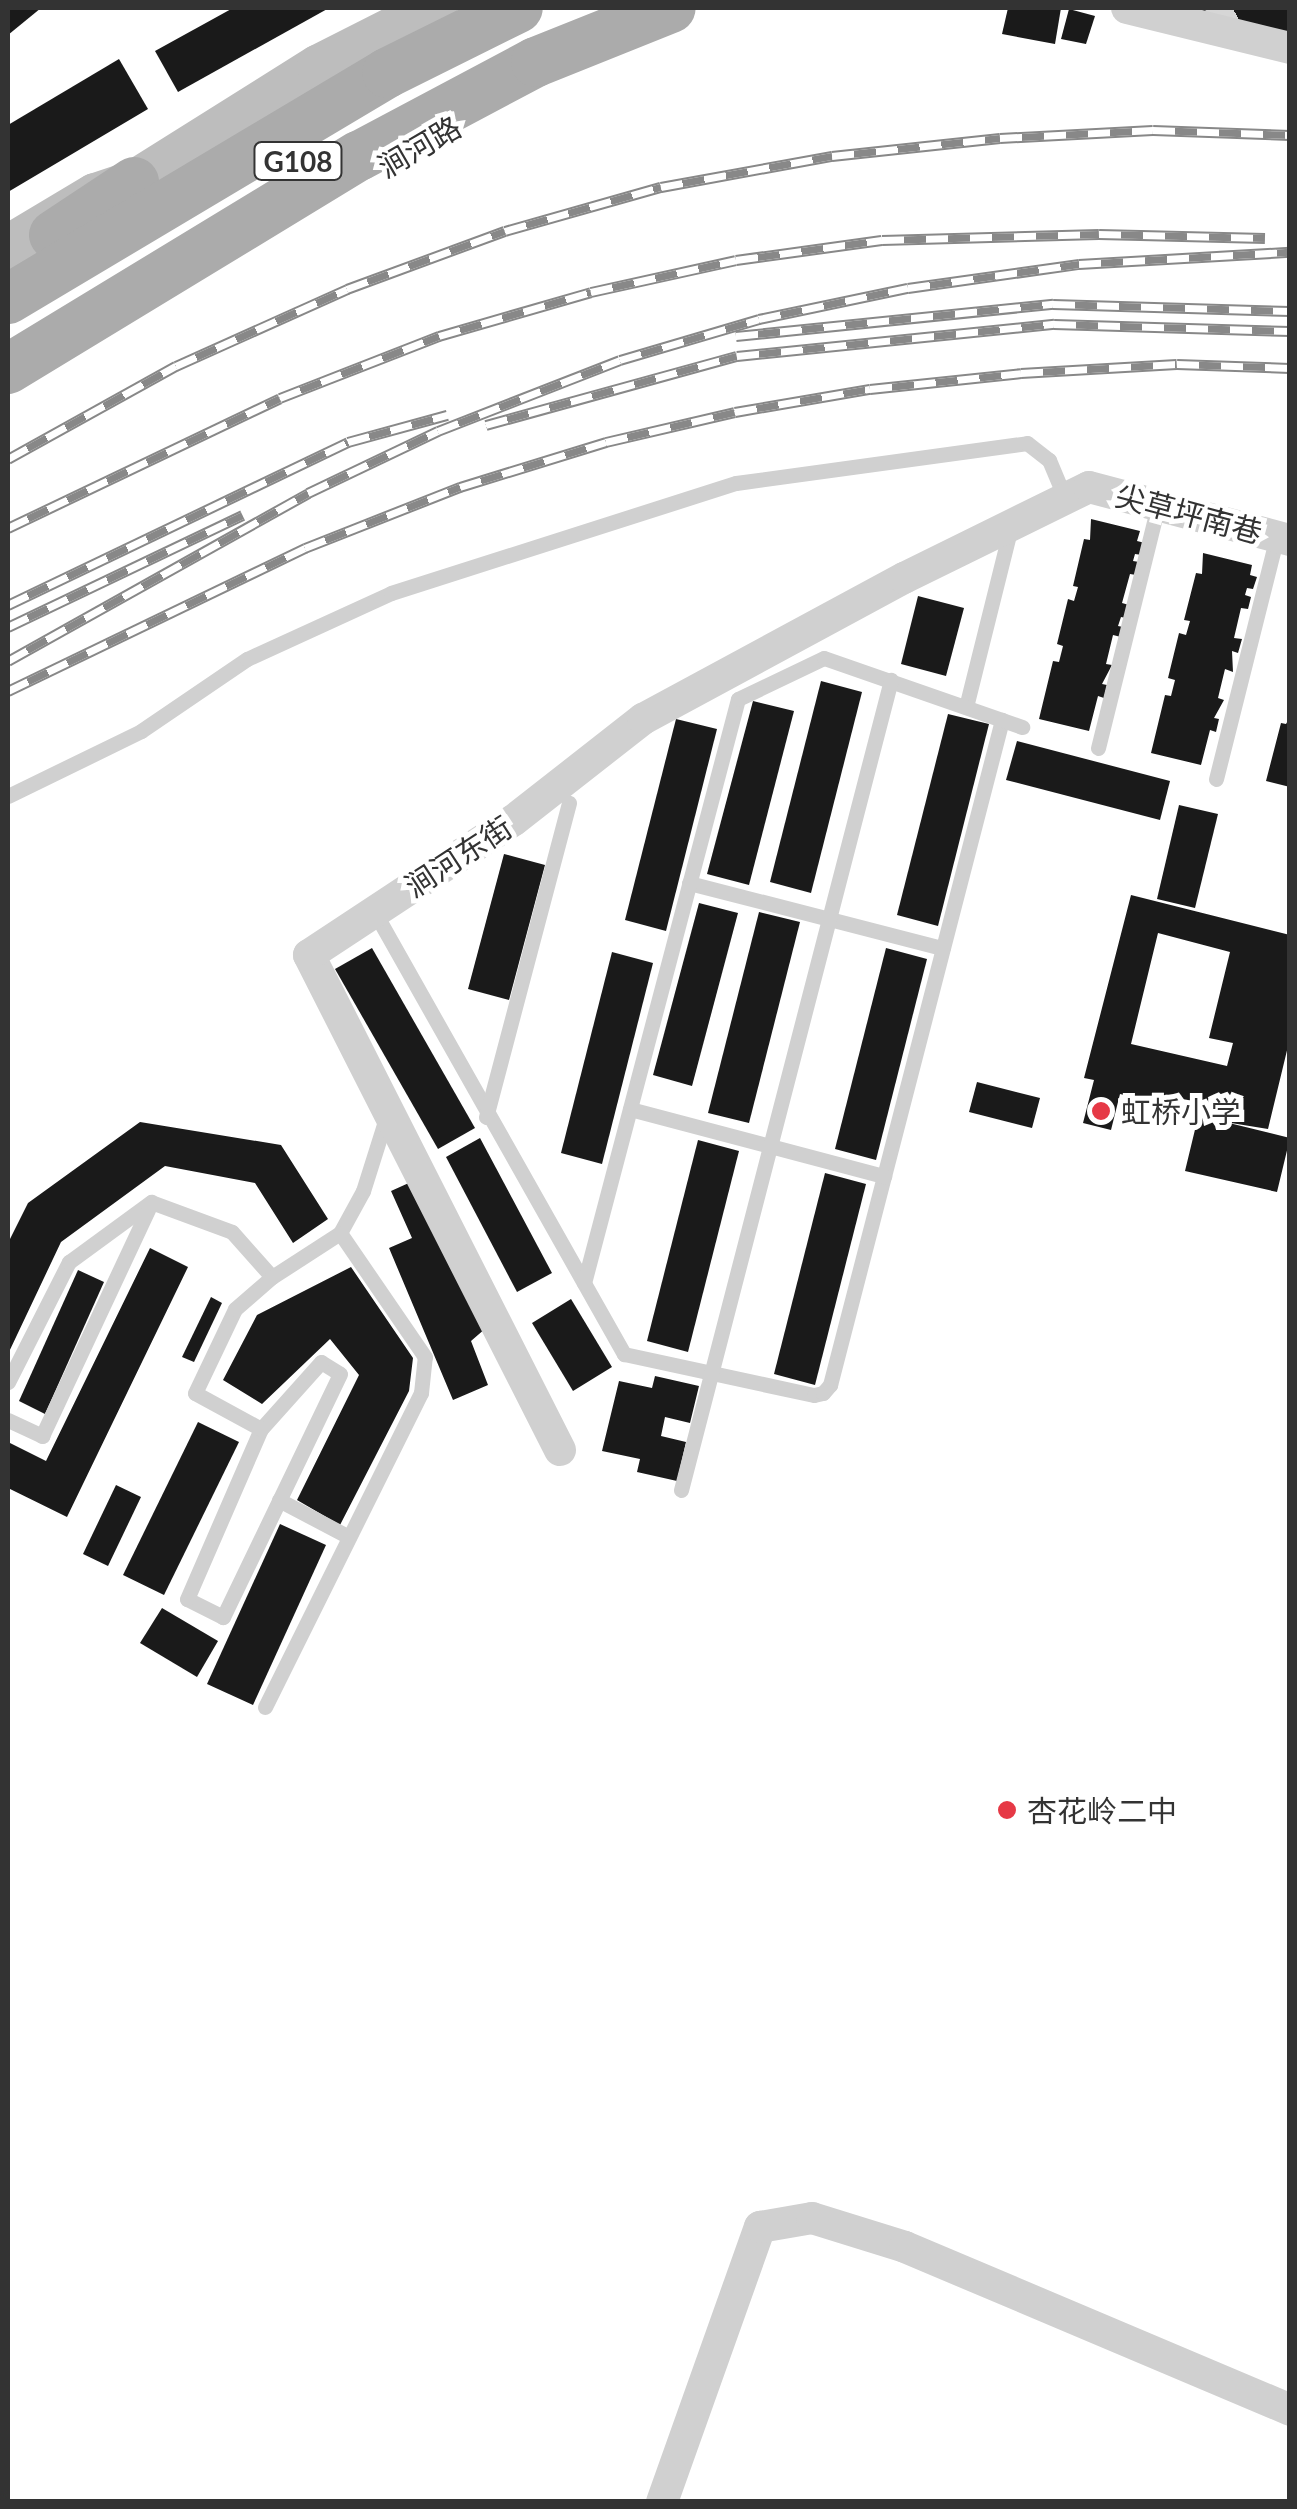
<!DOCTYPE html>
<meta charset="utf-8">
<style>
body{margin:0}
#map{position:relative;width:1297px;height:2509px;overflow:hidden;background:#fff;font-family:Lato,"Noto Sans SC",sans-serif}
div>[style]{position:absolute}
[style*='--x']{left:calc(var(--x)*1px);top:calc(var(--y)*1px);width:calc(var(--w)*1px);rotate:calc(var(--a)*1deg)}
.building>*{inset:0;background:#1a1a1a}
.street-tunnel>*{height:32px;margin-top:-16px;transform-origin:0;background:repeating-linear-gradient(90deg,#d6d6d6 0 32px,transparent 0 48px)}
.lane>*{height:15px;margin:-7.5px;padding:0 7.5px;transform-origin:7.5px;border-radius:7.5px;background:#d0d0d0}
.street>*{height:32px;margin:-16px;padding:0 16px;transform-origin:16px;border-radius:16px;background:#d0d0d0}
.secondary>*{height:45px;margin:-22.5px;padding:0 22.5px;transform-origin:22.5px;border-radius:22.5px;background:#bdbdbd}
.primary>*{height:50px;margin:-25px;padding:0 25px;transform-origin:25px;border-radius:25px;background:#ababab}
.rail>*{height:11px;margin-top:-5.5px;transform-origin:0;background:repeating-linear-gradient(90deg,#fff 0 22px,#888 0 44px);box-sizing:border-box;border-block:2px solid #888}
.dots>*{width:28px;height:28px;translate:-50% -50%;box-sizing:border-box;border:5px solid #fff;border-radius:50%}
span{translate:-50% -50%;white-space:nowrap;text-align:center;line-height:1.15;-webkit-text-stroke:10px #fff;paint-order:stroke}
.shield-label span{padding:2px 8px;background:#fff;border:2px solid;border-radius:8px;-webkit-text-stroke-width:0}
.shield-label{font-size:28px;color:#333;font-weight:700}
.street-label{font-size:30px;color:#333}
.poi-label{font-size:30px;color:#333}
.left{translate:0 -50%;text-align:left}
.frame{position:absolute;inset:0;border:10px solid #333;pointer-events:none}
</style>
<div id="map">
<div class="building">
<i style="clip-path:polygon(8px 8px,41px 8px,8px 35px)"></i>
<i style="clip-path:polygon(233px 8px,329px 8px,178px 92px,155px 51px)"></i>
<i style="clip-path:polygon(1008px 8px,1061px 8px,1055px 44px,1002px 34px)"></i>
<i style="clip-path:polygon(1166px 8px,1290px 8px,1290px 38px)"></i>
<i style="clip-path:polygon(1069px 9px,1095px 16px,1086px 44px,1061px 39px)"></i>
<i style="clip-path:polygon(119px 59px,148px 109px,8px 192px,8px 125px)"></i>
<i style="clip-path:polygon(1091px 519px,1140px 531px,1137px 541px,1145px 543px,1142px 555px,1135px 554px,1133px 561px,1139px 562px,1136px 575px,1130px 574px,1122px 603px,1129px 605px,1126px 618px,1121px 617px,1118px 626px,1123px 627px,1121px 637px,1113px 635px,1106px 664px,1112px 665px,1102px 684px,1107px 685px,1104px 698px,1098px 696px,1089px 731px,1039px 719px,1053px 661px,1059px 662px,1063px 646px,1057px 644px,1068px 599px,1074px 601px,1078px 587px,1073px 586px,1084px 539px,1090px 540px)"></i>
<i style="clip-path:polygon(1203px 553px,1252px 565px,1250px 575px,1257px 577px,1253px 589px,1247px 588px,1245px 595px,1251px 597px,1248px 609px,1241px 608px,1234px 638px,1242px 639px,1238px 653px,1232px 651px,1233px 672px,1225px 669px,1218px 698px,1224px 700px,1214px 718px,1219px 719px,1216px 732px,1210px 730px,1201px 765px,1151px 753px,1165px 695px,1171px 696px,1175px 680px,1168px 678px,1179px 633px,1186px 635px,1190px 621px,1184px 620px,1196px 573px,1202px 574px)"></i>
<i style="clip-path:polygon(918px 596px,964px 608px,946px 676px,901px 664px)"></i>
<i style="clip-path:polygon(821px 681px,862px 692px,811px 893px,770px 882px)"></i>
<i style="clip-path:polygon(753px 701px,794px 711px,749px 885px,707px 874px)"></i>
<i style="clip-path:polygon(948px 714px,989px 724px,938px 926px,897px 915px)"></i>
<i style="clip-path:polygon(1290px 717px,1290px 787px,1266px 781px,1281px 723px,1286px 724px)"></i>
<i style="clip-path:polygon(676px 719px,717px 729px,666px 931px,625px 920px)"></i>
<i style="clip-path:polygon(1017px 741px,1170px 781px,1160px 820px,1006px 780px)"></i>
<i style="clip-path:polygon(1179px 805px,1218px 814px,1195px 908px,1157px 899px)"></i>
<i style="clip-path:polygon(504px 854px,545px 865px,509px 1000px,468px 989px)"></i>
<i style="clip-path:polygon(evenodd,1131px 895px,1290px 935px,1290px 1038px,1268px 1129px,1225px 1122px,1290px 1138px,1277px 1192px,1185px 1171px,1199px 1113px,1120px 1094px,1111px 1130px,1083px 1123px,1094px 1080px,1084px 1078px,1131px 895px,1158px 933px,1230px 952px,1209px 1038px,1233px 1043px,1227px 1066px,1131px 1044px,1158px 933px)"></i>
<i style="clip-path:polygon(699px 903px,738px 913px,692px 1086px,653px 1075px)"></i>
<i style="clip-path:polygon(759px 912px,800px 922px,749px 1123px,708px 1113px)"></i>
<i style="clip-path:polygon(372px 948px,475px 1128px,438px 1149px,335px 969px)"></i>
<i style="clip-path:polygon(886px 948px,927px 959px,876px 1160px,835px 1149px)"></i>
<i style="clip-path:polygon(612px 952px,653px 963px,602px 1164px,561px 1153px)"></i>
<i style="clip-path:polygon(977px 1082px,1040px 1098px,1032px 1128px,969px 1112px)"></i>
<i style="clip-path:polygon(140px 1122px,281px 1145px,328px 1219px,293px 1243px,255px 1183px,165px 1166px,61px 1242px,8px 1354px,8px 1243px,28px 1203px)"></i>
<i style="clip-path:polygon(480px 1138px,552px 1273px,517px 1292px,446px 1157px)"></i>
<i style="clip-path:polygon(698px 1140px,739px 1151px,688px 1352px,647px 1341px)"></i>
<i style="clip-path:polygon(825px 1173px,866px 1184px,815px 1385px,774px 1374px)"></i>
<i style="clip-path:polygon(411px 1182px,486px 1328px,471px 1341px,488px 1385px,453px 1400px,389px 1248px,412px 1238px,391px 1191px)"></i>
<i style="clip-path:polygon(150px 1248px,188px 1267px,67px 1517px,8px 1488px,8px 1442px,46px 1461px)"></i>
<i style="clip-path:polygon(351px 1267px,413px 1358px,409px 1391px,340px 1525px,297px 1500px,359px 1375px,330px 1339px,262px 1404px,223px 1380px,257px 1315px)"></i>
<i style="clip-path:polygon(78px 1270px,104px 1282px,45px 1414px,19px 1401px)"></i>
<i style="clip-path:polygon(211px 1297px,222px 1303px,194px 1362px,182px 1357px)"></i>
<i style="clip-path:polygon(571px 1299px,612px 1367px,573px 1391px,532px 1323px)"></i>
<i style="clip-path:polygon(655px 1376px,699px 1386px,690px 1423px,665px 1417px,661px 1436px,686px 1442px,677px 1481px,637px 1472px,640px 1459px,602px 1451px,619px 1381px,652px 1388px)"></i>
<i style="clip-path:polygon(198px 1422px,239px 1442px,164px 1595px,123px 1575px)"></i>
<i style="clip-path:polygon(116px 1485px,141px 1497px,108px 1566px,83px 1554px)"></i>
<i style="clip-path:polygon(280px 1524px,326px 1545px,253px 1705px,207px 1684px)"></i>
<i style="clip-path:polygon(162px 1608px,218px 1641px,197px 1677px,140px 1643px)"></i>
</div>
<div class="street-tunnel">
<i style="--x:1207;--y:28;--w:39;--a:-30"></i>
</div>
<div class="lane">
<i style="--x:966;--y:707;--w:186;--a:-76"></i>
<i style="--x:1098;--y:748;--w:250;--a:-76.1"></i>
<i style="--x:1216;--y:779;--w:251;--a:-75.9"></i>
<i style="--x:8;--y:796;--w:148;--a:-26"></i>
<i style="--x:141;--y:731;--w:128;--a:-34.2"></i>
<i style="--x:247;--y:659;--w:158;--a:-24.6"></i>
<i style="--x:391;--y:593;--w:362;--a:-17.7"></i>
<i style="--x:736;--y:483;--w:294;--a:-7.8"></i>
<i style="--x:1027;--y:443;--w:28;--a:38"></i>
<i style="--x:1049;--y:460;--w:41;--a:67.2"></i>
<i style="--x:689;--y:883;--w:262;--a:14.4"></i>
<i style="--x:374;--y:911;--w:509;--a:60.56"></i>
<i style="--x:624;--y:1354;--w:194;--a:12.2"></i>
<i style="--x:814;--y:1395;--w:9;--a:-13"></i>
<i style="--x:823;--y:1393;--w:11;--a:-49"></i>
<i style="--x:830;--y:1385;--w:687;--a:-75.5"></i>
<i style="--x:630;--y:1109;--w:263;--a:14.8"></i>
<i style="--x:486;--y:1117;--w:325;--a:-75.2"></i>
<i style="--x:584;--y:1283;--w:604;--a:-75.23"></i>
<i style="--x:738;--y:699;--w:95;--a:-25.5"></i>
<i style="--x:824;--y:658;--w:210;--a:19.2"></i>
<i style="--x:321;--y:1362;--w:22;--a:32"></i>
<i style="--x:340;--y:1374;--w:270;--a:115.7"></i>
<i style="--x:223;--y:1617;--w:40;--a:-153.4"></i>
<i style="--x:187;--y:1599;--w:185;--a:-66.5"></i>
<i style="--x:261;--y:1429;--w:90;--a:-48.2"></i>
<i style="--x:8;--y:1382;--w:135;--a:-63.1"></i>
<i style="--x:69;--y:1262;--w:102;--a:-36.2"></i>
<i style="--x:151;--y:1202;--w:86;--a:20.3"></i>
<i style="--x:232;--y:1232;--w:60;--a:48.4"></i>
<i style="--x:8;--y:1420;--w:38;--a:25"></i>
<i style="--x:42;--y:1436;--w:255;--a:-64.9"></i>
<i style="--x:261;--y:1429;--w:75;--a:-151.4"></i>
<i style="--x:195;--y:1393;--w:93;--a:-64.5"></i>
<i style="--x:235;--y:1309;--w:49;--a:-40.9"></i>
<i style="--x:272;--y:1277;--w:81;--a:-32.9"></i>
<i style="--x:340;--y:1233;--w:48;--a:-61.3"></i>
<i style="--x:363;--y:1191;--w:80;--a:-72.5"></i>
<i style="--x:681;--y:1490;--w:837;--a:-75.47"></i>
<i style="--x:279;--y:1500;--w:79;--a:27.9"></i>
<i style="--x:265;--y:1707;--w:351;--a:-63.6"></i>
<i style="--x:421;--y:1393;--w:36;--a:-84"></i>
<i style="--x:425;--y:1357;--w:150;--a:-124.4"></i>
</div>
<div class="street">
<i style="--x:1127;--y:8;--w:168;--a:13.8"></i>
<i style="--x:560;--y:1450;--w:555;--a:-116.89"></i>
<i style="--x:309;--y:955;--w:245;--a:-33.4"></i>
<i style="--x:514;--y:820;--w:164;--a:-38.1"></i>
<i style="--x:643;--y:719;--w:297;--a:-28.4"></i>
<i style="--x:904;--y:578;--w:206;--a:-26.2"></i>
<i style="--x:1089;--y:487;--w:208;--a:14.8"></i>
<i style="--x:662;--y:2502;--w:292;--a:-70.4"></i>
<i style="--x:760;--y:2227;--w:53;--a:-9.8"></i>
<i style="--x:812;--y:2218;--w:97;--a:17.3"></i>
<i style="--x:905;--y:2247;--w:418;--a:22.9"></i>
</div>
<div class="secondary">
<i style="--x:8;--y:247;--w:101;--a:-30.9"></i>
<i style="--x:95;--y:195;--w:41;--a:-18.4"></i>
<i style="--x:134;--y:182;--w:218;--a:-32.1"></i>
<i style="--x:319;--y:66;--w:129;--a:-26.8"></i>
</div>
<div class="primary">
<i style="--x:54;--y:235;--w:96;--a:-33.5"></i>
<i style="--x:8;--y:299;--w:441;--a:-30.8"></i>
<i style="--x:387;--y:73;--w:146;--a:-26.4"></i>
<i style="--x:8;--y:369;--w:411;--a:-31.3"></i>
<i style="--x:359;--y:156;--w:200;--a:-28"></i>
<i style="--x:536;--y:62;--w:145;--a:-21.8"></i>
</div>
<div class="rail">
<i style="--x:736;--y:336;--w:319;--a:-5.8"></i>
<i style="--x:1053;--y:304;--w:237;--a:1.7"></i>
<i style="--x:486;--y:425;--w:260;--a:-15.4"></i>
<i style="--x:737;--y:356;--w:319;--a:-5.8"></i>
<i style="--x:1054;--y:324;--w:236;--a:1.7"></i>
<i style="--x:8;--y:459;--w:192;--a:-29"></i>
<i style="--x:176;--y:366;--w:188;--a:-24.2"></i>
<i style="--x:347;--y:289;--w:168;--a:-20.2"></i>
<i style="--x:505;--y:231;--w:162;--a:-15.8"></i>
<i style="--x:661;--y:187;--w:174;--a:-10.3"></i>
<i style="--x:832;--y:156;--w:169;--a:-6.1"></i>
<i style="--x:1000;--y:138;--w:153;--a:-3"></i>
<i style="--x:1153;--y:130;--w:137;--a:2.1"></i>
<i style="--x:8;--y:528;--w:301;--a:-25.5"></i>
<i style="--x:280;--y:398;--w:171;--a:-21.3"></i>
<i style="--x:439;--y:336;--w:158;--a:-16.1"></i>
<i style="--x:591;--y:292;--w:148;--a:-12.4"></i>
<i style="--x:736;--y:260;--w:147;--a:-7.8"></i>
<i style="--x:882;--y:240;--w:217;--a:-1.6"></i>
<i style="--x:1099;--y:234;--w:166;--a:1.4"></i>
<i style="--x:8;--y:605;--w:377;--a:-25.6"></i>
<i style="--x:348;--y:442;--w:103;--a:-15.3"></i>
<i style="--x:8;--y:627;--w:260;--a:-25.5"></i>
<i style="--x:8;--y:661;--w:344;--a:-29.2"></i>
<i style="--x:308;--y:493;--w:144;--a:-25.5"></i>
<i style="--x:438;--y:431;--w:195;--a:-21.3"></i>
<i style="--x:620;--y:360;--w:145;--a:-16.4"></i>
<i style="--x:759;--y:319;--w:152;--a:-11.8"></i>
<i style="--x:908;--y:288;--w:173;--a:-8"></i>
<i style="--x:1079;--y:264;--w:211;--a:-3.3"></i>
<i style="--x:8;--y:691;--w:330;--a:-25.7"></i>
<i style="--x:305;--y:548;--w:167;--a:-21.5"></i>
<i style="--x:460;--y:487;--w:153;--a:-17.1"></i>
<i style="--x:606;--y:442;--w:132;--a:-13.1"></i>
<i style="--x:735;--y:412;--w:137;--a:-9.7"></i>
<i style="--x:870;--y:389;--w:152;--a:-6"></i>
<i style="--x:1021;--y:373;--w:156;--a:-3.3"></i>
<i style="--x:1177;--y:364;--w:113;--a:2"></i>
</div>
<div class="dots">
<i style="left:1101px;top:1111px;background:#e63946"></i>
<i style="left:1007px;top:1810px;background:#e63946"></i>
</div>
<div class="shield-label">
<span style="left:298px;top:161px">G108</span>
</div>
<div class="street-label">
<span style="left:419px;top:146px;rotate:-30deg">涧河路</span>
<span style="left:1189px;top:513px;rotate:15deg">尖草坪南巷</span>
<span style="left:458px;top:856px;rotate:-33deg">涧河东街</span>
</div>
<div class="poi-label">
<span class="left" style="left:1121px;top:1111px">虹桥小学</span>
<span class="left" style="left:1027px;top:1810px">杏花岭二中</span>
</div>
<div class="frame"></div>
</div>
